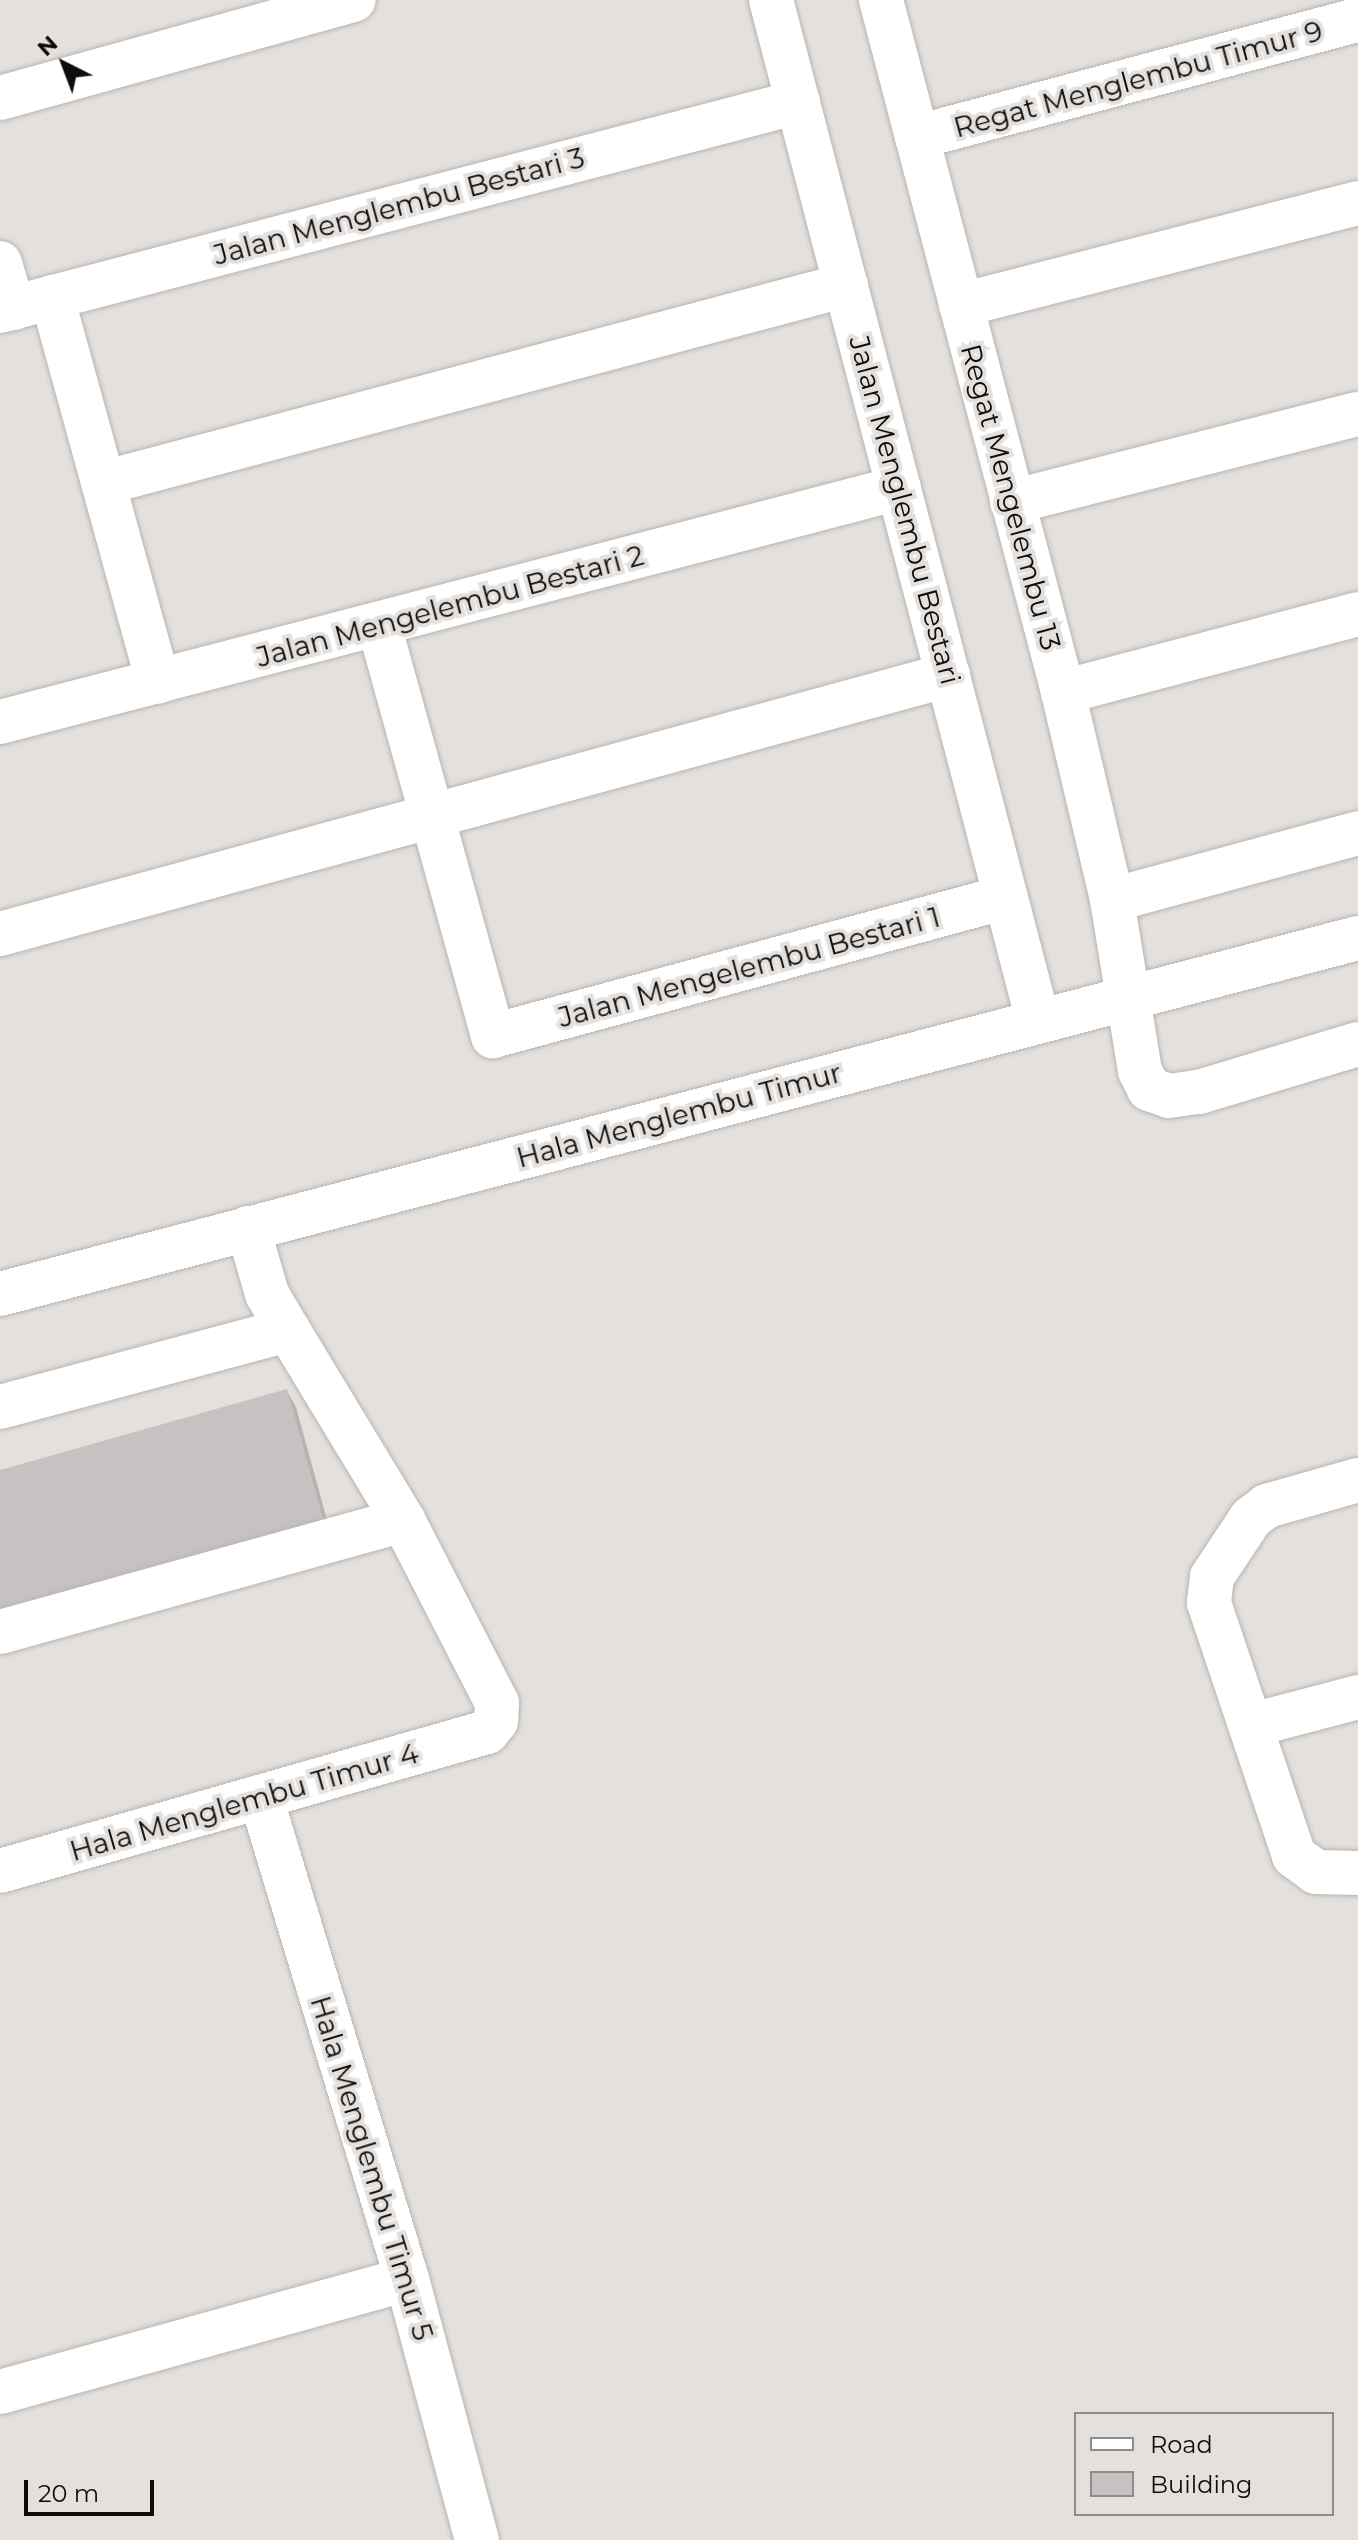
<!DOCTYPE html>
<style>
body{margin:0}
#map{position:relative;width:1358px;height:2540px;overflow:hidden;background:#e4e0dd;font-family:Montserrat,sans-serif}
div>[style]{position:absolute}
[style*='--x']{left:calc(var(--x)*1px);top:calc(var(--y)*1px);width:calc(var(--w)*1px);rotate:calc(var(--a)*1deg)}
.shadow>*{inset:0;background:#0003}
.building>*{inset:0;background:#c7c2c1}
.roads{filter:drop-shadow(0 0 2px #b8b4b1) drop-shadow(0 0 2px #b8b4b1)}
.minor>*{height:44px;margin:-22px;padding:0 22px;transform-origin:22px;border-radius:22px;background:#fff}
span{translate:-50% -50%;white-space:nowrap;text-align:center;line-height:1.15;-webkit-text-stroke:8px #e4e0dd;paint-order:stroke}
.street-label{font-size:28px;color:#0f0d0c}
.legend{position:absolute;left:1074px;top:2412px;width:260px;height:104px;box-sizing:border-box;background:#e4e0dd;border:2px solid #8f8c89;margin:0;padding:10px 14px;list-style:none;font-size:24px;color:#0f0d0c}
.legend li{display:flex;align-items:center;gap:16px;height:40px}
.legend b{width:40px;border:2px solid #8f8c89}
.north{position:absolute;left:24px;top:24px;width:80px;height:80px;-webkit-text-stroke:6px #e4e0dd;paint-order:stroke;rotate:318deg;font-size:22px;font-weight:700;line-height:32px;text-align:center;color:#0f0d0c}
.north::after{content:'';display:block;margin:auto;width:28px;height:36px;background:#0f0d0c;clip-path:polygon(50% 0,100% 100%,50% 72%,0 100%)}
.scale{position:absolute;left:24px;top:2480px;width:130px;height:36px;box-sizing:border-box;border:4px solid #0f0d0c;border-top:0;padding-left:10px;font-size:24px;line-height:28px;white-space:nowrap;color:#0f0d0c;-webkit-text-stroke:6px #e4e0dd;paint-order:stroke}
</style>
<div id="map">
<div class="shadow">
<i style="clip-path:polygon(287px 1391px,296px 1407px,332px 1538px,0 1472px)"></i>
</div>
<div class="building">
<i style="clip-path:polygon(287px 1389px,324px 1522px,0 1610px,0 1470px)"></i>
</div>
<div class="roads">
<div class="minor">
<i style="--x:771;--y:0;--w:1055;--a:75.34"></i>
<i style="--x:881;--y:0;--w:716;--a:75.26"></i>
<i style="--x:1063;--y:692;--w:214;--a:76.7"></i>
<i style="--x:1112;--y:900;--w:173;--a:80.7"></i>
<i style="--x:1140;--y:1071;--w:20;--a:63"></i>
<i style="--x:1149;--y:1089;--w:21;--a:19"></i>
<i style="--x:1169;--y:1096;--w:30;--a:-8"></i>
<i style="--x:1199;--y:1092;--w:166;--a:-16.8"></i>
<i style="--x:0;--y:98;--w:367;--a:-15.5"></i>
<i style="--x:917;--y:137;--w:456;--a:-14.9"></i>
<i style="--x:0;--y:263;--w:47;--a:73.9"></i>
<i style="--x:52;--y:297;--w:399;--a:74.6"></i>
<i style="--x:961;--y:305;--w:410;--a:-14.4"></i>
<i style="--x:0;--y:311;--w:825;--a:-14.68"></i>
<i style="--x:103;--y:483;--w:769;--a:-14.92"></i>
<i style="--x:1012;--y:502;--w:357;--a:-14.3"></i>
<i style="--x:379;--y:625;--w:427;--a:74.5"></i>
<i style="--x:493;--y:1036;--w:531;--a:-15.16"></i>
<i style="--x:1063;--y:692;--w:305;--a:-14.8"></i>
<i style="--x:0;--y:722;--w:929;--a:-14.59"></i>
<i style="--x:1112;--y:900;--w:255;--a:-15.2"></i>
<i style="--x:0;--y:934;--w:983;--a:-15.28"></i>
<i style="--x:248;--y:1228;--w:69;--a:73.9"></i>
<i style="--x:267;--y:1294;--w:42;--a:59.7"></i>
<i style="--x:0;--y:1294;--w:1404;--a:-14.69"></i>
<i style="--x:0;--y:1407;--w:298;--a:-15"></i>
<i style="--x:288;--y:1330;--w:222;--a:58.8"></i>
<i style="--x:403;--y:1520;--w:206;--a:62.8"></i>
<i style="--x:497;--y:1703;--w:18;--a:93"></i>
<i style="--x:496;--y:1721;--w:14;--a:129"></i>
<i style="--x:487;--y:1732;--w:506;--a:164.07"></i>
<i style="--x:1358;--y:1480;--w:95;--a:164.1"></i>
<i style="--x:1267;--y:1506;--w:20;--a:143"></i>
<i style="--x:1251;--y:1518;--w:71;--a:123.5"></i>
<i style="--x:1212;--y:1577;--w:26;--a:97"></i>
<i style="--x:1209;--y:1603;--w:267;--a:71.4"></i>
<i style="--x:1294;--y:1856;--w:27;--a:36"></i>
<i style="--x:1316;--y:1872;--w:42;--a:1.4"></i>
<i style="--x:0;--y:1632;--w:418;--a:-15.5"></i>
<i style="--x:1252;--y:1725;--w:110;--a:-14.8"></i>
<i style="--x:261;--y:1798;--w:503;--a:73.12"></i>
<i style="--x:407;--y:2279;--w:270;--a:75"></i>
<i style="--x:0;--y:2392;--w:422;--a:-15.5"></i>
</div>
</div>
<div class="street-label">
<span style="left:1138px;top:79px;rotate:-15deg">Regat Menglembu Timur 9</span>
<span style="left:399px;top:206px;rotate:-15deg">Jalan Menglembu Bestari 3</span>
<span style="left:1011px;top:497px;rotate:75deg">Regat Mengelembu 13</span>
<span style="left:905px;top:510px;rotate:75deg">Jalan Menglembu Bestari</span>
<span style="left:450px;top:606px;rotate:-15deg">Jalan Mengelembu Bestari 2</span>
<span style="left:749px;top:967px;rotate:-15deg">Jalan Mengelembu Bestari 1</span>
<span style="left:679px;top:1115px;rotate:-15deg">Hala Menglembu Timur</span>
<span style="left:244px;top:1802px;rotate:-16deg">Hala Menglembu Timur 4</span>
<span style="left:372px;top:2168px;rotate:73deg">Hala Menglembu Timur 5</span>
</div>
<ul class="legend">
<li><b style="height:10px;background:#fff"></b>Road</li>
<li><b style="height:22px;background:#c7c2c1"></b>Building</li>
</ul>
<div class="north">N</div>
<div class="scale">20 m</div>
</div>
